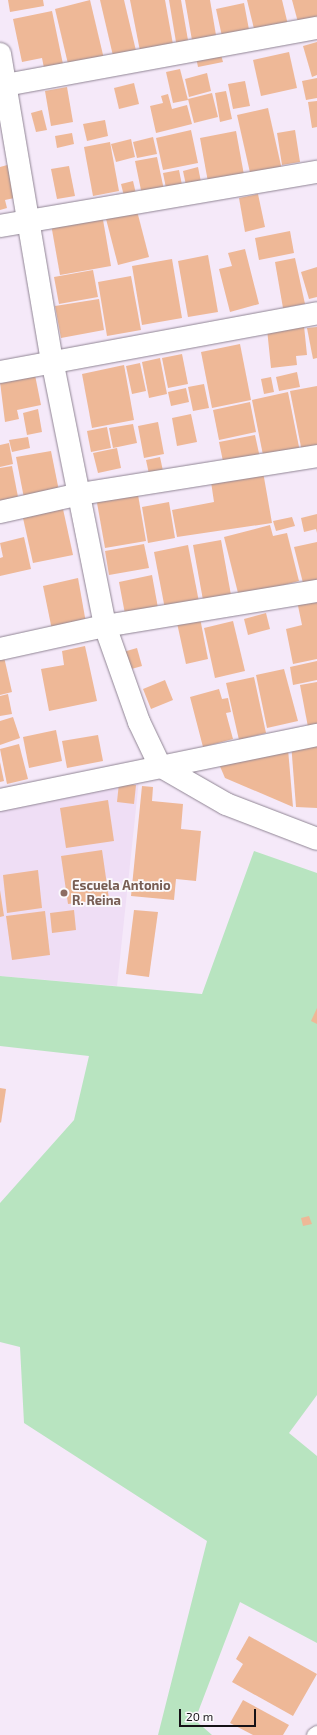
<!DOCTYPE html>
<style>
body{margin:0}
#map{position:relative;width:317px;height:1735px;overflow:hidden;background:#f5e9f9;font-family:"Exo 2",sans-serif}
div>[style]{position:absolute}
[style*='--x']{left:calc(var(--x)*1px);top:calc(var(--y)*1px);width:calc(var(--w)*1px);rotate:calc(var(--a)*1deg)}
.built>*{inset:0;background:#efdef5}
.green>*{inset:0;background:#b8e4c0}
.building>*{inset:0;background:#eeb897}
.roads{filter:drop-shadow(0 0 1px #908594) drop-shadow(0 0 1px #908594)}
.lane>*{height:15px;margin:-7.5px;padding:0 7.5px;transform-origin:7.5px;border-radius:7.5px;background:#fff}
.street>*{height:22px;margin:-11px;padding:0 11px;transform-origin:11px;border-radius:11px;background:#fff}
.dots>*{width:11px;height:11px;translate:-50% -50%;box-sizing:border-box;border:2px solid #fcfafd;border-radius:50%}
span{translate:-50% -50%;white-space:nowrap;text-align:center;line-height:1.15;-webkit-text-stroke:3.5px #fcfafd;paint-order:stroke}
.education-label{font-size:13px;color:#785e54;font-weight:700}
.left{translate:0 -50%;text-align:left}
.scale{position:absolute;left:179px;top:1709px;width:77px;height:18px;box-sizing:border-box;border:2px solid #151116;border-top:0;padding-left:5px;font-size:12px;line-height:14px;white-space:nowrap;color:#151116;-webkit-text-stroke:3px #fcfafd;paint-order:stroke}
</style>
<div id="map">
<div class="built">
<i style="clip-path:polygon(139px 780px,117px 986px,0 976px,0 809px)"></i>
</div>
<div class="green">
<i style="clip-path:polygon(254px 851px,317px 873px,317px 1395px,289px 1433px,317px 1456px,317px 1643px,240px 1602px,195px 1720px,212px 1735px,158px 1735px,207px 1541px,24px 1423px,20px 1347px,0 1342px,0 1203px,74px 1120px,89px 1056px,0 1046px,0 976px,202px 994px)"></i>
</div>
<div class="building">
<i style="clip-path:polygon(8px 0,43px 0,44px 6px,10px 12px)"></i>
<i style="clip-path:polygon(90px 0,104px 59px,69px 68px,55px 9px)"></i>
<i style="clip-path:polygon(100px 0,124px 0,137px 55px,114px 60px)"></i>
<i style="clip-path:polygon(130px 0,165px 0,174px 50px,141px 56px)"></i>
<i style="clip-path:polygon(169px 0,181px 0,189px 46px,177px 48px)"></i>
<i style="clip-path:polygon(185px 0,210px 0,217px 41px,193px 46px)"></i>
<i style="clip-path:polygon(247px 0,282px 0,289px 29px,256px 37px)"></i>
<i style="clip-path:polygon(292px 0,317px 0,317px 21px,299px 26px)"></i>
<i style="clip-path:polygon(244px 3px,250px 35px,223px 41px,216px 9px)"></i>
<i style="clip-path:polygon(52px 11px,64px 69px,45px 73px,42px 58px,22px 62px,13px 19px)"></i>
<i style="clip-path:polygon(317px 42px,317px 75px,312px 77px,303px 46px)"></i>
<i style="clip-path:polygon(220px 51px,223px 62px,198px 67px,196px 57px)"></i>
<i style="clip-path:polygon(289px 52px,297px 88px,261px 96px,253px 60px)"></i>
<i style="clip-path:polygon(180px 69px,188px 100px,173px 103px,166px 72px)"></i>
<i style="clip-path:polygon(207px 73px,211px 91px,189px 97px,185px 79px)"></i>
<i style="clip-path:polygon(317px 78px,317px 98px,306px 100px,302px 81px)"></i>
<i style="clip-path:polygon(245px 81px,250px 106px,233px 109px,228px 84px)"></i>
<i style="clip-path:polygon(134px 83px,139px 104px,119px 109px,114px 88px)"></i>
<i style="clip-path:polygon(67px 87px,73px 122px,51px 126px,45px 91px)"></i>
<i style="clip-path:polygon(226px 91px,232px 119px,220px 122px,215px 93px)"></i>
<i style="clip-path:polygon(212px 93px,218px 117px,194px 123px,188px 99px)"></i>
<i style="clip-path:polygon(168px 94px,172px 109px,187px 105px,192px 124px,156px 133px,150px 106px,163px 103px,161px 96px)"></i>
<i style="clip-path:polygon(317px 101px,317px 127px,312px 128px,308px 102px)"></i>
<i style="clip-path:polygon(268px 108px,282px 170px,251px 177px,237px 115px)"></i>
<i style="clip-path:polygon(42px 110px,47px 130px,36px 132px,31px 113px)"></i>
<i style="clip-path:polygon(105px 120px,108px 136px,87px 141px,83px 124px)"></i>
<i style="clip-path:polygon(191px 130px,198px 163px,163px 170px,156px 138px)"></i>
<i style="clip-path:polygon(295px 130px,300px 162px,282px 165px,277px 133px)"></i>
<i style="clip-path:polygon(236px 131px,244px 175px,208px 182px,200px 138px)"></i>
<i style="clip-path:polygon(72px 133px,74px 144px,57px 148px,55px 136px)"></i>
<i style="clip-path:polygon(153px 137px,157px 154px,137px 158px,133px 142px)"></i>
<i style="clip-path:polygon(131px 139px,135px 157px,116px 162px,111px 144px)"></i>
<i style="clip-path:polygon(110px 142px,119px 191px,93px 196px,84px 147px)"></i>
<i style="clip-path:polygon(157px 157px,164px 190px,142px 195px,135px 161px)"></i>
<i style="clip-path:polygon(11px 164px,19px 197px,5px 200px,7px 208px,0 210px,0 167px)"></i>
<i style="clip-path:polygon(69px 166px,75px 196px,57px 199px,51px 169px)"></i>
<i style="clip-path:polygon(198px 167px,202px 187px,187px 190px,183px 171px)"></i>
<i style="clip-path:polygon(179px 170px,183px 190px,167px 193px,163px 173px)"></i>
<i style="clip-path:polygon(133px 181px,137px 198px,125px 200px,121px 184px)"></i>
<i style="clip-path:polygon(258px 194px,265px 227px,245px 232px,239px 198px)"></i>
<i style="clip-path:polygon(136px 207px,149px 257px,118px 265px,105px 215px)"></i>
<i style="clip-path:polygon(102px 214px,111px 266px,60px 275px,51px 224px)"></i>
<i style="clip-path:polygon(290px 231px,294px 253px,259px 260px,255px 238px)"></i>
<i style="clip-path:polygon(245px 249px,259px 304px,230px 312px,219px 269px,232px 266px,228px 253px)"></i>
<i style="clip-path:polygon(208px 255px,218px 312px,188px 317px,178px 261px)"></i>
<i style="clip-path:polygon(295px 258px,305px 304px,283px 308px,275px 262px)"></i>
<i style="clip-path:polygon(172px 259px,182px 318px,142px 325px,132px 266px)"></i>
<i style="clip-path:polygon(317px 267px,317px 297px,309px 299px,301px 272px)"></i>
<i style="clip-path:polygon(93px 270px,98px 297px,59px 304px,54px 277px)"></i>
<i style="clip-path:polygon(131px 276px,141px 330px,107px 336px,98px 282px)"></i>
<i style="clip-path:polygon(99px 299px,104px 330px,61px 338px,55px 306px)"></i>
<i style="clip-path:polygon(304px 326px,307px 355px,296px 356px,297px 365px,271px 368px,267px 329px)"></i>
<i style="clip-path:polygon(317px 327px,317px 358px,313px 359px,307px 328px)"></i>
<i style="clip-path:polygon(240px 344px,251px 400px,212px 408px,201px 352px)"></i>
<i style="clip-path:polygon(182px 354px,188px 384px,168px 388px,162px 358px)"></i>
<i style="clip-path:polygon(160px 358px,167px 394px,149px 398px,142px 362px)"></i>
<i style="clip-path:polygon(140px 363px,146px 391px,132px 394px,126px 366px)"></i>
<i style="clip-path:polygon(124px 365px,134px 420px,92px 428px,82px 374px)"></i>
<i style="clip-path:polygon(297px 372px,300px 387px,279px 391px,276px 377px)"></i>
<i style="clip-path:polygon(35px 375px,41px 405px,17px 410px,19px 419px,5px 422px,0 382px)"></i>
<i style="clip-path:polygon(271px 377px,274px 392px,264px 394px,261px 379px)"></i>
<i style="clip-path:polygon(204px 384px,209px 408px,193px 411px,188px 387px)"></i>
<i style="clip-path:polygon(317px 386px,317px 448px,302px 452px,290px 391px)"></i>
<i style="clip-path:polygon(186px 388px,189px 402px,171px 406px,168px 392px)"></i>
<i style="clip-path:polygon(288px 392px,300px 452px,264px 460px,252px 400px)"></i>
<i style="clip-path:polygon(250px 402px,256px 432px,219px 440px,213px 410px)"></i>
<i style="clip-path:polygon(38px 409px,42px 432px,27px 435px,23px 413px)"></i>
<i style="clip-path:polygon(191px 414px,197px 442px,177px 446px,172px 418px)"></i>
<i style="clip-path:polygon(158px 422px,164px 454px,144px 458px,138px 426px)"></i>
<i style="clip-path:polygon(133px 424px,137px 443px,113px 448px,109px 428px)"></i>
<i style="clip-path:polygon(107px 427px,111px 448px,91px 452px,87px 431px)"></i>
<i style="clip-path:polygon(255px 435px,260px 458px,224px 466px,219px 442px)"></i>
<i style="clip-path:polygon(28px 437px,30px 448px,12px 452px,9px 440px)"></i>
<i style="clip-path:polygon(9px 443px,13px 464px,0 467px,0 445px)"></i>
<i style="clip-path:polygon(117px 448px,121px 468px,98px 473px,93px 453px)"></i>
<i style="clip-path:polygon(51px 451px,59px 491px,24px 498px,16px 457px)"></i>
<i style="clip-path:polygon(160px 457px,163px 471px,149px 474px,146px 460px)"></i>
<i style="clip-path:polygon(12px 466px,18px 497px,0 501px,0 468px)"></i>
<i style="clip-path:polygon(262px 466px,272px 523px,177px 537px,172px 510px,214px 502px,210px 475px)"></i>
<i style="clip-path:polygon(137px 489px,146px 541px,105px 548px,96px 497px)"></i>
<i style="clip-path:polygon(169px 502px,175px 538px,148px 543px,142px 507px)"></i>
<i style="clip-path:polygon(63px 509px,73px 555px,33px 563px,23px 518px)"></i>
<i style="clip-path:polygon(317px 514px,317px 533px,316px 529px,304px 532px,301px 518px)"></i>
<i style="clip-path:polygon(292px 517px,295px 526px,276px 531px,273px 521px)"></i>
<i style="clip-path:polygon(270px 525px,273px 536px,287px 533px,299px 581px,239px 597px,224px 537px)"></i>
<i style="clip-path:polygon(24px 537px,31px 569px,0 576px,0 558px,3px 557px,0 543px)"></i>
<i style="clip-path:polygon(221px 540px,231px 595px,203px 600px,193px 545px)"></i>
<i style="clip-path:polygon(317px 542px,317px 580px,303px 583px,294px 547px)"></i>
<i style="clip-path:polygon(144px 544px,149px 568px,109px 575px,105px 551px)"></i>
<i style="clip-path:polygon(188px 545px,199px 602px,165px 609px,154px 552px)"></i>
<i style="clip-path:polygon(152px 575px,158px 608px,125px 614px,119px 582px)"></i>
<i style="clip-path:polygon(78px 578px,86px 623px,52px 630px,43px 586px)"></i>
<i style="clip-path:polygon(317px 597px,317px 659px,293px 664px,286px 629px,302px 625px,297px 601px)"></i>
<i style="clip-path:polygon(266px 613px,270px 629px,248px 635px,244px 619px)"></i>
<i style="clip-path:polygon(200px 618px,208px 659px,186px 664px,177px 623px)"></i>
<i style="clip-path:polygon(233px 621px,245px 671px,215px 678px,204px 628px)"></i>
<i style="clip-path:polygon(85px 646px,97px 701px,49px 711px,41px 669px,64px 665px,62px 651px)"></i>
<i style="clip-path:polygon(137px 648px,142px 666px,128px 670px,123px 652px)"></i>
<i style="clip-path:polygon(4px 657px,12px 692px,0 695px,0 658px)"></i>
<i style="clip-path:polygon(317px 661px,317px 680px,293px 685px,290px 667px)"></i>
<i style="clip-path:polygon(284px 669px,298px 721px,267px 728px,256px 675px)"></i>
<i style="clip-path:polygon(254px 677px,266px 733px,239px 740px,226px 683px)"></i>
<i style="clip-path:polygon(165px 680px,173px 700px,151px 709px,143px 689px)"></i>
<i style="clip-path:polygon(317px 682px,317px 725px,308px 727px,300px 685px)"></i>
<i style="clip-path:polygon(219px 689px,222px 699px,228px 698px,231px 712px,226px 713px,233px 739px,203px 747px,190px 697px)"></i>
<i style="clip-path:polygon(8px 694px,12px 714px,0 716px,0 696px)"></i>
<i style="clip-path:polygon(13px 717px,20px 738px,0 745px,0 721px)"></i>
<i style="clip-path:polygon(56px 730px,62px 761px,29px 768px,23px 737px)"></i>
<i style="clip-path:polygon(98px 735px,103px 761px,67px 768px,62px 741px)"></i>
<i style="clip-path:polygon(317px 738px,317px 808px,296px 807px,291px 743px)"></i>
<i style="clip-path:polygon(19px 744px,28px 779px,7px 784px,0 749px)"></i>
<i style="clip-path:polygon(288px 749px,293px 807px,225px 778px,219px 764px)"></i>
<i style="clip-path:polygon(0 762px,4px 781px,0 782px)"></i>
<i style="clip-path:polygon(119px 783px,136px 785px,134px 804px,117px 802px)"></i>
<i style="clip-path:polygon(142px 786px,153px 787px,152px 801px,183px 804px,181px 829px,201px 831px,196px 881px,176px 879px,174px 900px,131px 896px)"></i>
<i style="clip-path:polygon(108px 800px,114px 841px,66px 848px,60px 808px)"></i>
<i style="clip-path:polygon(102px 850px,109px 899px,68px 904px,61px 856px)"></i>
<i style="clip-path:polygon(38px 870px,42px 908px,7px 913px,3px 875px)"></i>
<i style="clip-path:polygon(0 890px,4px 916px,0 917px)"></i>
<i style="clip-path:polygon(74px 910px,76px 930px,52px 933px,50px 913px)"></i>
<i style="clip-path:polygon(134px 910px,158px 912px,149px 977px,126px 974px)"></i>
<i style="clip-path:polygon(45px 911px,50px 955px,12px 960px,6px 916px)"></i>
<i style="clip-path:polygon(317px 1008px,317px 1024px,311px 1021px)"></i>
<i style="clip-path:polygon(0 1088px,6px 1089px,1px 1123px,0 1122px)"></i>
<i style="clip-path:polygon(309px 1216px,312px 1224px,303px 1226px,301px 1218px)"></i>
<i style="clip-path:polygon(249px 1636px,317px 1674px,293px 1716px,232px 1682px,243px 1664px,236px 1659px)"></i>
<i style="clip-path:polygon(243px 1700px,289px 1725px,283px 1735px,253px 1735px,230px 1723px)"></i>
</div>
<div class="roads">
<div class="lane">
<i style="--x:314;--y:1735;--w:4;--a:-34"></i>
</div>
<div class="street">
<i style="--x:0;--y:54;--w:310;--a:80.4"></i>
<i style="--x:52;--y:360;--w:271;--a:78.7"></i>
<i style="--x:105;--y:626;--w:102;--a:70.5"></i>
<i style="--x:139;--y:722;--w:49;--a:64.5"></i>
<i style="--x:160;--y:766;--w:76;--a:29.9"></i>
<i style="--x:226;--y:804;--w:97;--a:21"></i>
<i style="--x:0;--y:86;--w:322;--a:-10.4"></i>
<i style="--x:0;--y:226;--w:322;--a:-9.7"></i>
<i style="--x:0;--y:372;--w:322;--a:-10.5"></i>
<i style="--x:0;--y:512;--w:82;--a:-12.7"></i>
<i style="--x:80;--y:494;--w:240;--a:-9.1"></i>
<i style="--x:0;--y:649;--w:107;--a:-12.4"></i>
<i style="--x:105;--y:626;--w:215;--a:-9.4"></i>
<i style="--x:0;--y:800;--w:324;--a:-11.6"></i>
</div>
</div>
<div class="dots">
<i style="left:64px;top:893px;background:#8d6e63"></i>
</div>
<div class="education-label">
<span class="left" style="left:72px;top:893px">Escuela Antonio<br>R. Reina</span>
</div>
<div class="scale">20 m</div>
</div>
